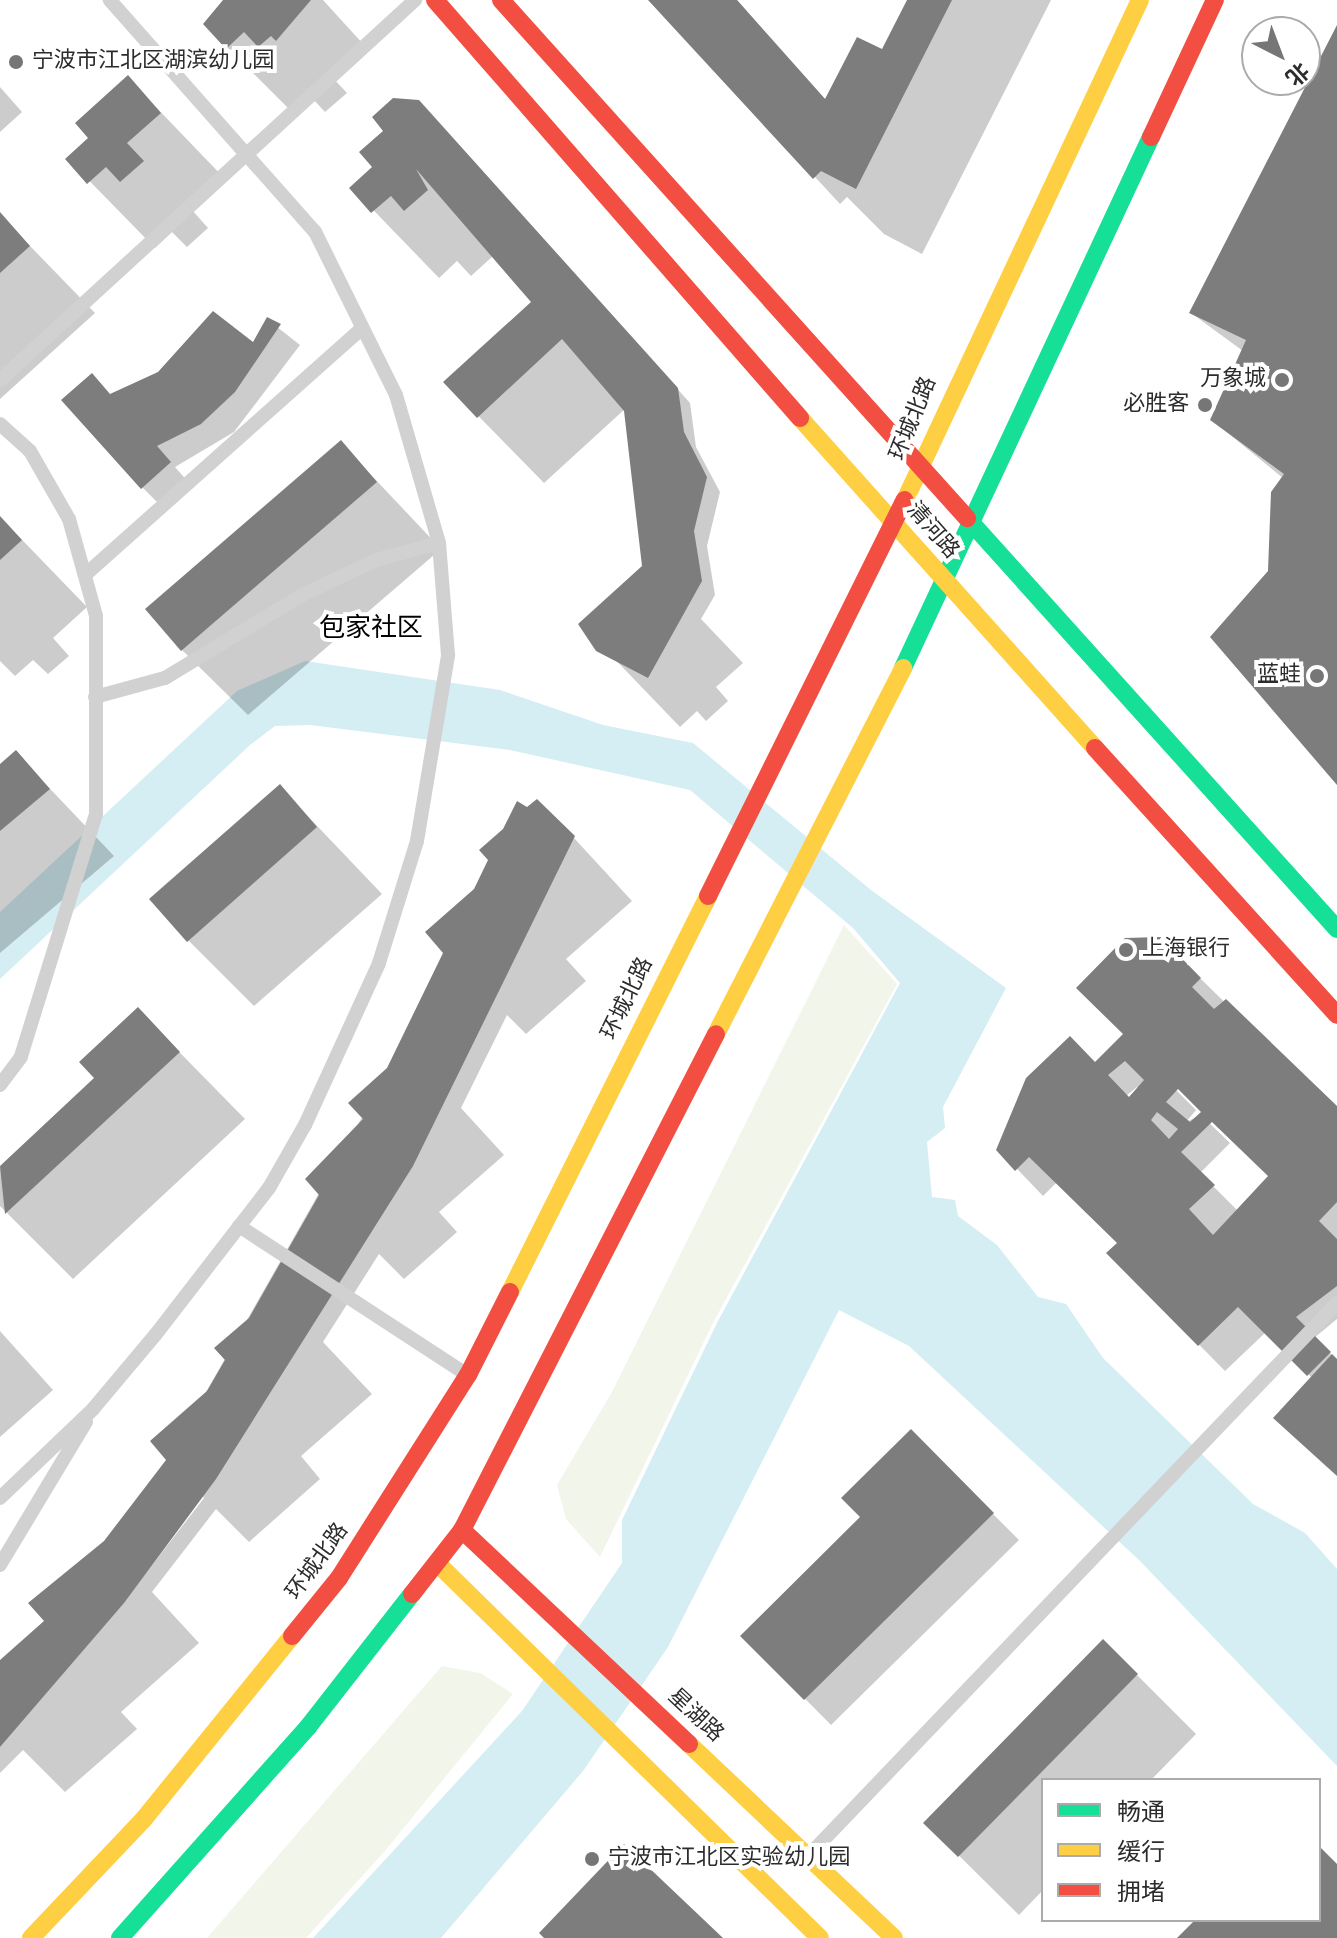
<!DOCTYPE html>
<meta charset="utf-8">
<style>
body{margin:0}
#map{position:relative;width:1337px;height:1938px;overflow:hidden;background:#fff;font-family:Overpass,"Noto Sans SC",sans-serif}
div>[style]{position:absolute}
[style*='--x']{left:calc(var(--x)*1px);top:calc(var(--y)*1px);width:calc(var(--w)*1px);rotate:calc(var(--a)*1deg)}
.green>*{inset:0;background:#f2f5ea}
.water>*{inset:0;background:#d4eef3}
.shadow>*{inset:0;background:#0003}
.building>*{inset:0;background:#7d7d7d}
.lane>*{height:14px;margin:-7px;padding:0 7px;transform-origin:7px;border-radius:7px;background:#d1d1d1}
.fast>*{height:18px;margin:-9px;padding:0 9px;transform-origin:9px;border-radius:9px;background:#16e098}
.slow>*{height:18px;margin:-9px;padding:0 9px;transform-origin:9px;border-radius:9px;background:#ffcf43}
.jam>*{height:18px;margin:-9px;padding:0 9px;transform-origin:9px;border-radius:9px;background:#f24e42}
.dots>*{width:22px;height:22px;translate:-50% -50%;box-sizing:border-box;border:4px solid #fff;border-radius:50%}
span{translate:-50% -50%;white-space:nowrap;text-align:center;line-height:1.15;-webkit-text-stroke:8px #fff;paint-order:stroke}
.poi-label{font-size:22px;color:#2c2c2c}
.left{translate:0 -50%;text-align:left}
.right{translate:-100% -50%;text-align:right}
.street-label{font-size:22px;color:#2c2c2c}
.quarter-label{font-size:26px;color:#000}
.legend{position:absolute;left:1041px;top:1778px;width:280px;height:144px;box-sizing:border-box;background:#fff;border:2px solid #ababab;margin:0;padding:10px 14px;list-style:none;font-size:24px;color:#2c2c2c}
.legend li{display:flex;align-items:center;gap:16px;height:40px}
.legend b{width:40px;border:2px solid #ababab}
.north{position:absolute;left:1241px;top:16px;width:80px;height:80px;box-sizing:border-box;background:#fff;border:2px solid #ababab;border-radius:50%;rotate:138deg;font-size:22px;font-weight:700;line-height:32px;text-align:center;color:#2c2c2c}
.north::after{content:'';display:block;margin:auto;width:28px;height:36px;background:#767676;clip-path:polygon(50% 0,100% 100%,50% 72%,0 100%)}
</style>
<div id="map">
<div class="green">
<i style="clip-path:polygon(844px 925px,897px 984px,713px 1323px,600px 1557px,566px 1519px,557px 1485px,612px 1392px)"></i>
<i style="clip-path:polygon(442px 1666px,480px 1673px,513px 1694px,384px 1852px,306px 1938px,207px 1938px)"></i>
</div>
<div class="water">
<i style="clip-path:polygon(305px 661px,500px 690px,603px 725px,693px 743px,871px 890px,1006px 988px,943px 1107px,945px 1128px,927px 1142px,932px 1197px,955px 1200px,958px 1216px,997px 1245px,1038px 1297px,1066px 1304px,1103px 1358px,1253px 1504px,1305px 1533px,1337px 1569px,1337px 1766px,1139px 1560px,909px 1346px,839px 1310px,668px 1647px,583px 1771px,441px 1938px,313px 1938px,522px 1711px,622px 1563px,622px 1520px,717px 1323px,900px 983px,853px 928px,690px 790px,510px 750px,310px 725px,275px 726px,250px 745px,0 979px,0 912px,237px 691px)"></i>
</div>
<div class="shadow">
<i style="clip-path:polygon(226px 0,323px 0,364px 45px,330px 75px,347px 93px,325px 112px,311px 97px,293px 113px,227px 47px)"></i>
<i style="clip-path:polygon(651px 0,737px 0,827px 101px,882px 52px,909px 0,1051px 0,922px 254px,884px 234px,847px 197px,840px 204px)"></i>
<i style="clip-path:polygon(1337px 30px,1337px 782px,1270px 571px,1283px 478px,1212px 420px,1243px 351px,1191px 313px)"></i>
<i style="clip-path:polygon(128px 78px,226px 180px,192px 210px,208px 228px,187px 247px,172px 232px,155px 248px,68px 159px,91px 138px)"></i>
<i style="clip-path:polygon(0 87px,22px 112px,0 132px)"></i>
<i style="clip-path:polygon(432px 116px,690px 403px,696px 447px,720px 492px,707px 546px,715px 595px,701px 619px,743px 663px,716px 687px,728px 701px,706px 721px,697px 711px,680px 727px,581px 624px,645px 566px,626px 408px,544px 483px,446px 383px,533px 303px,493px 256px,471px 276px,457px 261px,439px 278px,352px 188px)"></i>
<i style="clip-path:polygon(0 215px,95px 313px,0 399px)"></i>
<i style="clip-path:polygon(267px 319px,300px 345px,234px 432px,175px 467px,189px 483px,162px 507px,142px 487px,111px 396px,254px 345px)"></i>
<i style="clip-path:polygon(341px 443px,441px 549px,248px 715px,182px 650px)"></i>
<i style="clip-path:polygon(0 517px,87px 607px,53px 638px,69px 656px,48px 674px,33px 660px,15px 676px,0 661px)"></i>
<i style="clip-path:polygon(16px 753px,114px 856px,0 953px,0 766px)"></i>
<i style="clip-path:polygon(280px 787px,382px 894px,254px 1006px,188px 940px)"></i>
<i style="clip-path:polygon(evenodd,574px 838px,632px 901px,566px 959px,586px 981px,526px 1034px,507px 1015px,461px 1108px,504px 1155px,439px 1212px,457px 1232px,404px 1279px,379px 1254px,323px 1342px,372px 1394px,301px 1456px,320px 1479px,249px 1542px,216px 1509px,152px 1592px,199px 1643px,121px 1712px,137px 1729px,65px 1792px,23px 1750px,0 1773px,0 1662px,47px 1621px,31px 1603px,105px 1544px,168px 1459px,390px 1068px,574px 838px,202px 1495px,204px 1498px,136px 1586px,202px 1495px)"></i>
<i style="clip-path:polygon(evenodd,1160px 939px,1337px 1112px,1337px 1319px,1314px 1338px,1337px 1360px,1337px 1476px,1312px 1378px,1266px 1332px,1225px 1371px,1109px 1253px,1119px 1243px,1057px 1182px,1043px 1196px,999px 1150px,1123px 1037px,1196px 1110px,1186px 1122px,1201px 1115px,1230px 1143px,1200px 1173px,1238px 1211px,1271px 1177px,1160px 939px,1137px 1087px,1139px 1089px,1129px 1100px,1126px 1096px,1137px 1087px)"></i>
<i style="clip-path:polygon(138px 1010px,245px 1119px,73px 1279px,0 1206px,0 1168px,97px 1078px)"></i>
<i style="clip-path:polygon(0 1331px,53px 1390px,0 1437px)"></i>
<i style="clip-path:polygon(911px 1432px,1019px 1540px,831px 1725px,743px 1636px,863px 1517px)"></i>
<i style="clip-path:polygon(1137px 1675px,1196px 1734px,1151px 1780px,1043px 1780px,1043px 1890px,1019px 1915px,926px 1823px)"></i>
</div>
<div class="building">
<i style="clip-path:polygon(223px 0,311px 0,276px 41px,271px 36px,258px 47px,244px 32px,226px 49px,203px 24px)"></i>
<i style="clip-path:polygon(648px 0,737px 0,825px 99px,857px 37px,882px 49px,907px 0,952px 0,856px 189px,821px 171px,813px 179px)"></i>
<i style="clip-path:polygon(1337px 25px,1337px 785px,1210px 637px,1268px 571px,1271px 492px,1284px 474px,1210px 420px,1246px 340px,1189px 313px)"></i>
<i style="clip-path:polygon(128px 75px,161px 113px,127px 143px,144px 161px,120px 182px,106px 167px,87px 184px,65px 159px,88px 138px,75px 123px)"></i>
<i style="clip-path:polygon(393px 98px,419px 100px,678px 388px,684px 432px,707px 477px,694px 531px,702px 581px,648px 678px,596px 651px,578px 624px,642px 566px,624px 411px,562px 339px,477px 418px,443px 382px,531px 302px,416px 169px,428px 190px,404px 211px,391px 196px,371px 213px,349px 188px,372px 167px,359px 152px,383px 131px,372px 117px)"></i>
<i style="clip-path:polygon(0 212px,30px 246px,0 273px)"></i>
<i style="clip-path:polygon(213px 311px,253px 342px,267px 317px,281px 324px,235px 392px,201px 424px,157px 446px,171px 462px,141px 489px,61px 400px,92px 373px,110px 394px,158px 372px)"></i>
<i style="clip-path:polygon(341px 440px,377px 482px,181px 651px,145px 609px)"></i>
<i style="clip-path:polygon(0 516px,22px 540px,0 560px)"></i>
<i style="clip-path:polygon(16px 750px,50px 789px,0 831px,0 764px)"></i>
<i style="clip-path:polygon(280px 784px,317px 827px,187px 942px,149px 899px)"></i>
<i style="clip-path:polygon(537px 799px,575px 836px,413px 1166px,216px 1479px,124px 1603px,0 1747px,0 1660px,44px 1621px,28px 1603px,104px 1541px,166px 1460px,150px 1441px,207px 1391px,225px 1360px,214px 1348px,249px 1318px,319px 1195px,305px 1179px,363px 1119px,348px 1103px,387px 1068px,443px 953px,425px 932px,474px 889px,488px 860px,479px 850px,503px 829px,517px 801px,527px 807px)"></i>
<i style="clip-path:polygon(evenodd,1161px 937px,1201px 978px,1192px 987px,1214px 1009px,1226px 999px,1337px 1106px,1337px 1202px,1319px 1221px,1337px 1239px,1337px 1286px,1296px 1317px,1331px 1352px,1307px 1376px,1238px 1307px,1198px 1346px,1106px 1253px,1117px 1243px,1029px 1157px,1015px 1171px,996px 1150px,1026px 1078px,1070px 1036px,1095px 1062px,1123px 1034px,1076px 988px,1125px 938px,1161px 937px,1125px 1061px,1144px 1080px,1129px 1097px,1108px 1075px,1125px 1061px,1161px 937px,1178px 1089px,1201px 1112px,1190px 1122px,1166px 1102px,1178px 1089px,1161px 937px,1157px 1112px,1178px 1129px,1169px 1139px,1151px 1120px,1157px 1112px,1161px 937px,1212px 1122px,1268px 1176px,1213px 1235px,1189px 1209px,1215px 1185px,1181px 1152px,1212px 1122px)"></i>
<i style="clip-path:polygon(138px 1007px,180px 1052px,5px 1214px,0 1166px,94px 1078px,79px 1062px)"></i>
<i style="clip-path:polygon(1332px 1354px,1337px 1359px,1337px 1476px,1273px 1418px)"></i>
<i style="clip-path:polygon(911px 1429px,994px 1513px,804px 1700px,740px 1636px,860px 1517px,841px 1498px)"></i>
<i style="clip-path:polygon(1103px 1639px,1138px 1674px,958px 1857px,923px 1823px)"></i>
<i style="clip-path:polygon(624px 1844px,723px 1938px,544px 1938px,539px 1933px)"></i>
<i style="clip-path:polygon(1319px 1846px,1337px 1864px,1337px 1938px,1177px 1938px,1195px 1920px,1319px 1920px)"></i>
</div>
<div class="lane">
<i style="--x:0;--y:380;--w:563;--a:-42.48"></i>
<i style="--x:0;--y:424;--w:40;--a:42"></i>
<i style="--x:30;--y:451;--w:78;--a:60.2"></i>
<i style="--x:69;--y:519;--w:101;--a:74.4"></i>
<i style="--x:96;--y:616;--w:198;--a:90"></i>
<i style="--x:96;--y:814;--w:254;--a:107.2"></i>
<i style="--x:21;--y:1057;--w:35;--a:127"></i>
<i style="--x:85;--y:575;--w:371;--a:-41.7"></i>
<i style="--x:95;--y:697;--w:73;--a:-15.2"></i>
<i style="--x:165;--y:678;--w:160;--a:-31.2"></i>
<i style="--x:302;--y:595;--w:82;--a:-25.3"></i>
<i style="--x:376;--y:560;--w:65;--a:-15.1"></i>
<i style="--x:239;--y:1226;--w:267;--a:33.1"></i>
<i style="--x:0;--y:1498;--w:129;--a:-43.7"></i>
<i style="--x:93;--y:1409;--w:98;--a:-50"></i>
<i style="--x:156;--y:1334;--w:185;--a:-52.3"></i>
<i style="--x:269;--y:1188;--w:73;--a:-60.3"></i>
<i style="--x:305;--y:1125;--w:178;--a:-65.4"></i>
<i style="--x:379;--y:963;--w:128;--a:-72.7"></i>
<i style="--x:417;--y:841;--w:189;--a:-80.5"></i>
<i style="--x:448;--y:655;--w:112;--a:-94.6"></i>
<i style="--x:439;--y:543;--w:154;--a:-106.2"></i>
<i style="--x:396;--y:395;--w:182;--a:-116.4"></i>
<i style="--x:315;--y:232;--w:310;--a:-131.5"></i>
<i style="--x:0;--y:1565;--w:167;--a:-59"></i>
<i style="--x:811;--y:1853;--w:761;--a:-46.28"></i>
</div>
<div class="fast">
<i style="--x:967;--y:518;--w:553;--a:48.01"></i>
<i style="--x:903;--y:668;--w:586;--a:-64.97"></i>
<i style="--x:120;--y:1938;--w:283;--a:-48.3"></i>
<i style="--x:308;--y:1727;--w:169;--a:-52"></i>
</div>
<div class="slow">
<i style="--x:800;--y:418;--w:443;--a:48.2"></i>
<i style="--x:905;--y:500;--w:552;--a:-64.83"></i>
<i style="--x:716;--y:1034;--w:411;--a:-62.9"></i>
<i style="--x:510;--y:1292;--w:443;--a:-63.4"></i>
<i style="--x:437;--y:1563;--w:536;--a:44.4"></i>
<i style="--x:689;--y:1744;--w:282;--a:43.4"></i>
<i style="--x:31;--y:1938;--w:163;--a:-46.5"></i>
<i style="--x:143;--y:1820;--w:237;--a:-51"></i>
</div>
<div class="jam">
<i style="--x:435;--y:0;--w:555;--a:48.87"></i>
<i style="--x:501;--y:0;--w:697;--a:48.03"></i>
<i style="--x:1151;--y:137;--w:151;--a:-65"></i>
<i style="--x:1095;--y:748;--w:360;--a:47.8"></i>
<i style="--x:708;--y:896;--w:442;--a:-63.6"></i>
<i style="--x:462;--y:1530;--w:312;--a:43.3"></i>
<i style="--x:412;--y:1594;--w:81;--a:-52"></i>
<i style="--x:462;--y:1530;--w:557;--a:-62.88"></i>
<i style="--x:292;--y:1636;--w:75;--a:-51"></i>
<i style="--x:339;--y:1578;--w:241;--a:-57.6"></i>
<i style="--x:468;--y:1375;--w:93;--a:-63.2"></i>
</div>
<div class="dots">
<i style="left:16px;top:62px;background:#767676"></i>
<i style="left:1282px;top:380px;background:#767676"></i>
<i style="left:1205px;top:405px;background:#767676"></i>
<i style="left:1317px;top:676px;background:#767676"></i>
<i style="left:1126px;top:950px;background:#767676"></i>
<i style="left:592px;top:1859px;background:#767676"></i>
</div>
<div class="poi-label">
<span class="left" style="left:32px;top:62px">宁波市江北区湖滨幼儿园</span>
<span class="right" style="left:1266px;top:380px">万象城</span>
<span class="right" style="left:1189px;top:405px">必胜客</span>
<span class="right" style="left:1301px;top:676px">蓝蛙</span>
<span class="left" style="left:1142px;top:950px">上海银行</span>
<span class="left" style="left:608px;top:1859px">宁波市江北区实验幼儿园</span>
</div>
<div class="street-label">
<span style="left:914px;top:419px;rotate:-68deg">环城北路</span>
<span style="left:932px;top:531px;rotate:49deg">清河路</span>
<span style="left:628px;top:999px;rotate:-64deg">环城北路</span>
<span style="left:318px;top:1562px;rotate:-54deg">环城北路</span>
<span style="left:695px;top:1716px;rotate:43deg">星湖路</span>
</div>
<div class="quarter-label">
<span style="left:371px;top:630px">包家社区</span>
</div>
<ul class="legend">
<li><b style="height:10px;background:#16e098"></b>畅通</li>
<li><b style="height:10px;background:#ffcf43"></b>缓行</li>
<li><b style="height:10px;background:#f24e42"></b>拥堵</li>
</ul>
<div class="north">北</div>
</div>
